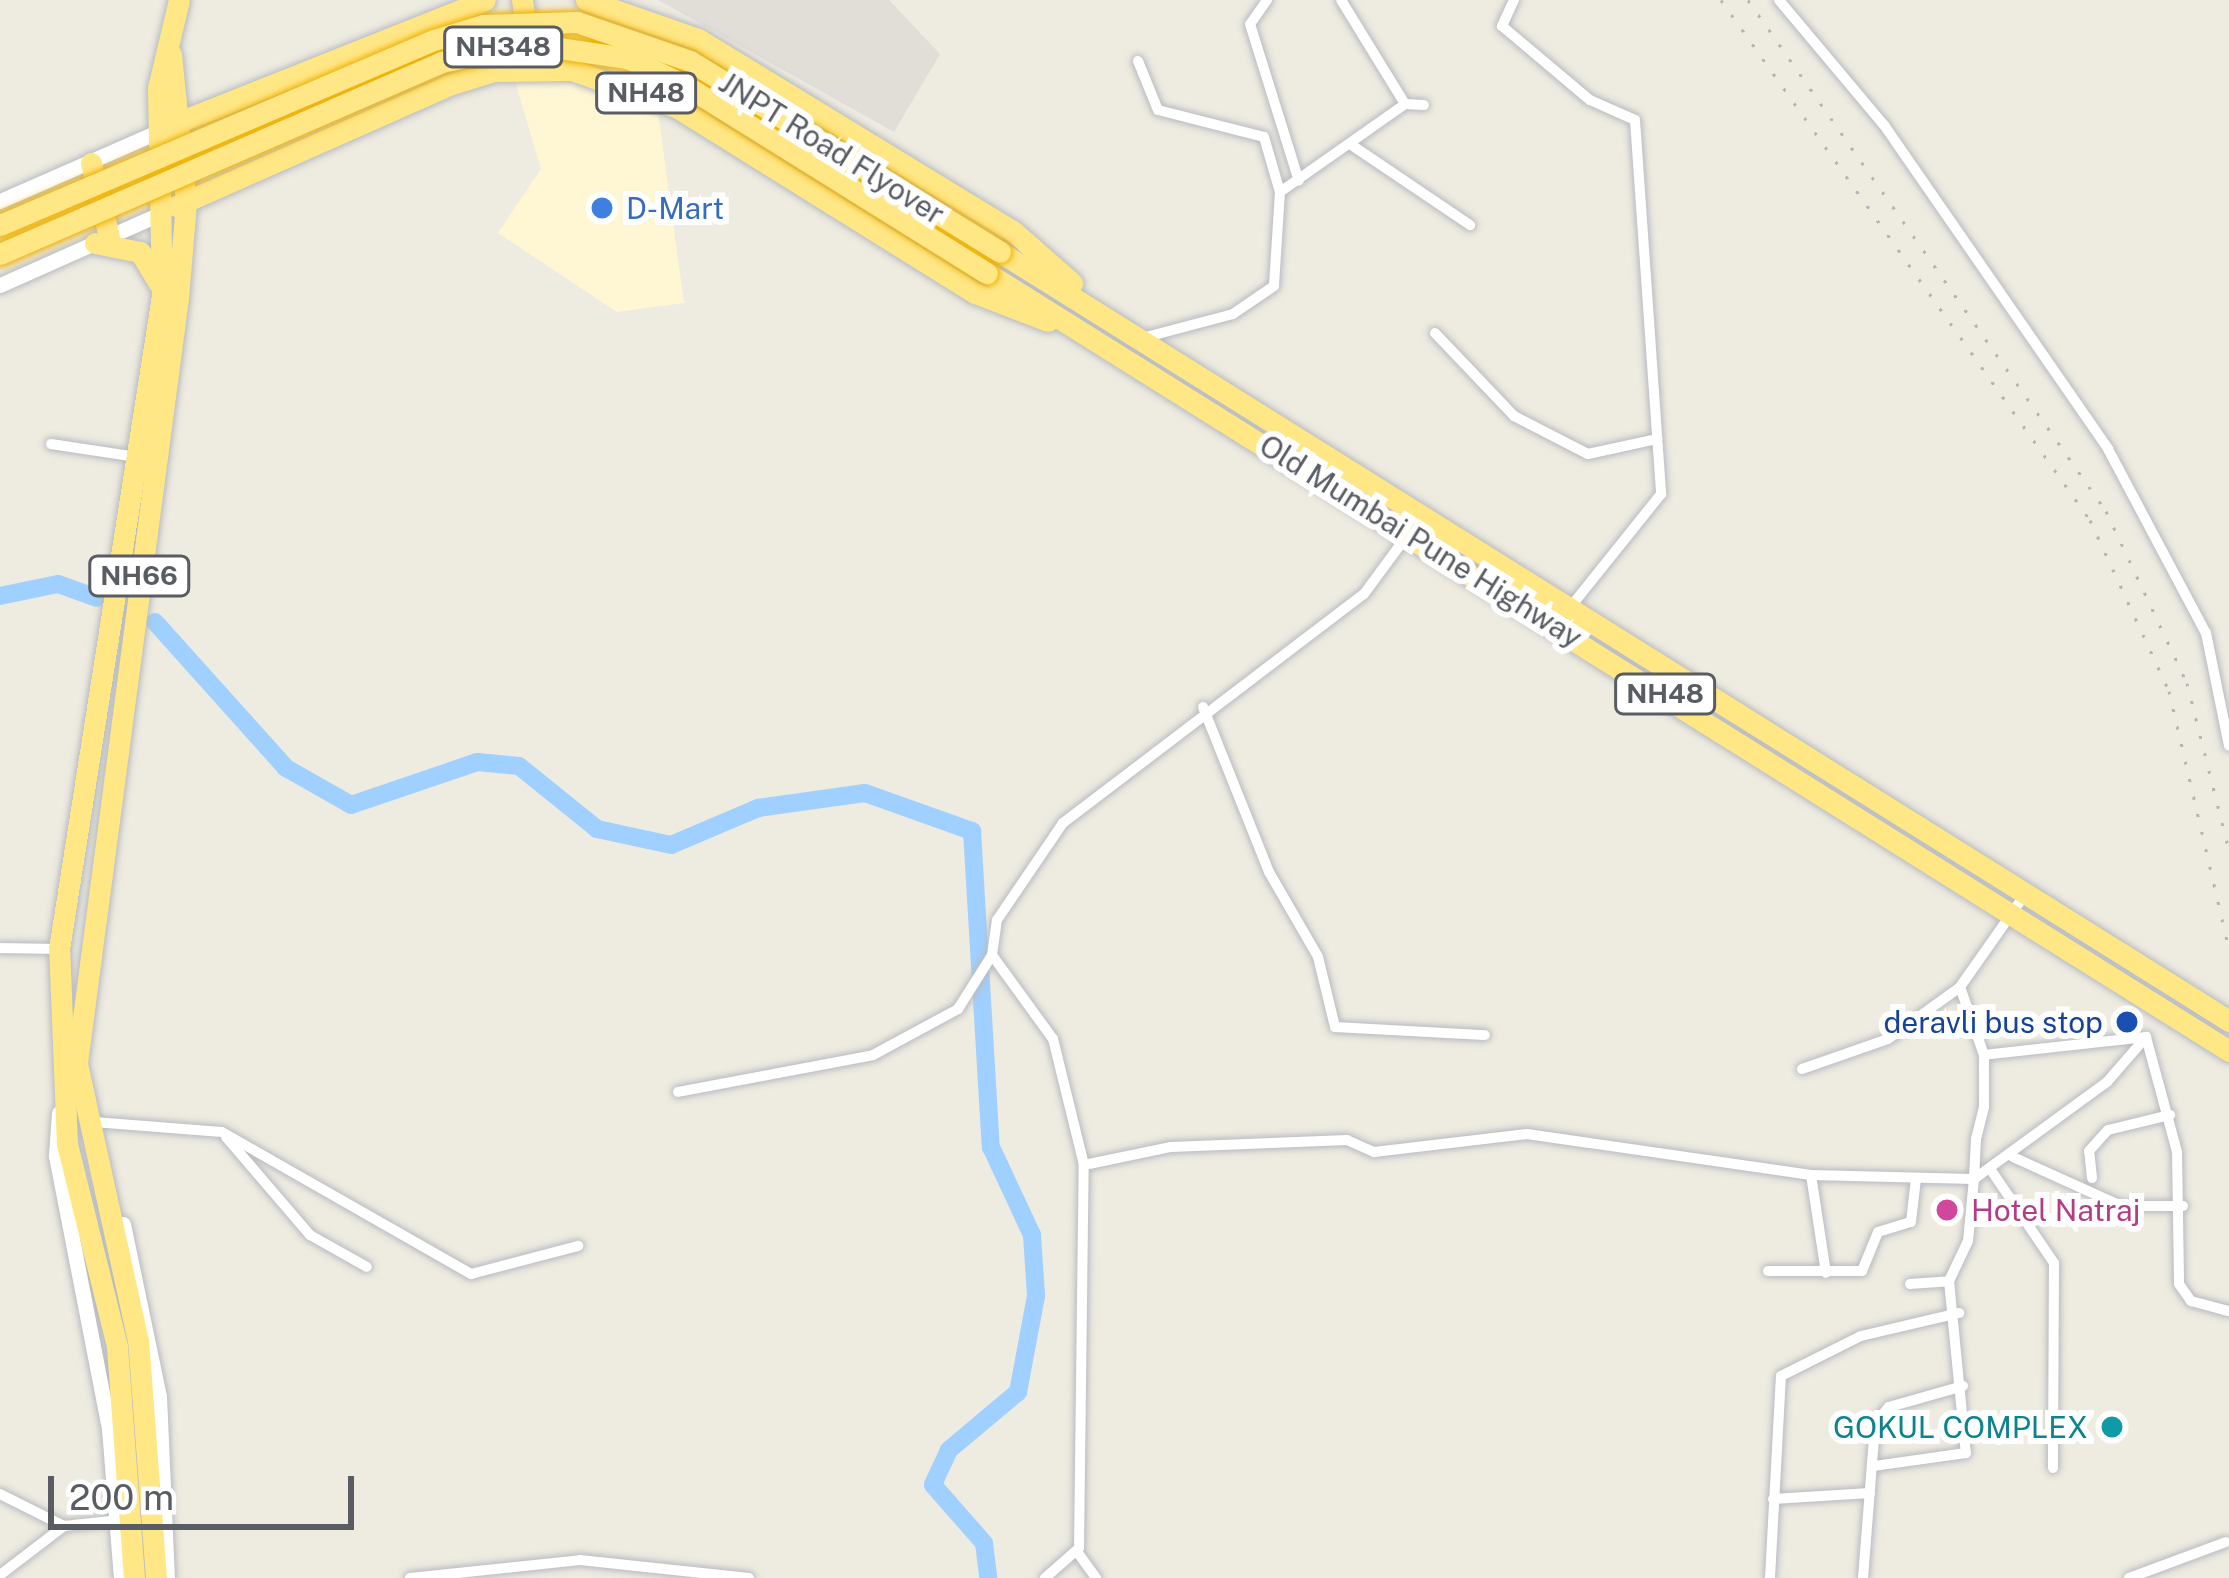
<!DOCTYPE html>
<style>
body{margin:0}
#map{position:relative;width:2229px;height:1578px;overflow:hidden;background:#eeebe0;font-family:"Public Sans",sans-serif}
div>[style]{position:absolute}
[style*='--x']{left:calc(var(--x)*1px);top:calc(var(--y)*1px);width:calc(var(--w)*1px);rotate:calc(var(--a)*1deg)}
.commercial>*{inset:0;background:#fff7d4}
.industrial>*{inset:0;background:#e1ded8}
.river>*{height:18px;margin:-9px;padding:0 9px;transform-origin:9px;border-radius:9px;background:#9fd0ff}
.roads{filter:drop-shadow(0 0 3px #b8bbc1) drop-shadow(0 0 3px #b8bbc1)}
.street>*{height:10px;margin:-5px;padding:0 5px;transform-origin:5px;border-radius:5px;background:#fff}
.secondary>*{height:15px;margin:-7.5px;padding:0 7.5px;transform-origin:7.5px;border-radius:7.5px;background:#fff}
.highway>*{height:21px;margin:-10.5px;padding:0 10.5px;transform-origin:10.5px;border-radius:10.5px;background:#ffe786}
.rail>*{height:3px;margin-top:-1.5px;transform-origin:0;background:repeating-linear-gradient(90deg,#b4b5b6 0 3px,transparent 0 18px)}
.bridges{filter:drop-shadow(0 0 3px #eeb000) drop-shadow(0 0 3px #eeb000)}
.highway-bridge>*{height:21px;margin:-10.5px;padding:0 10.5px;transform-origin:10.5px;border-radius:10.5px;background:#ffe786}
.dots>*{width:33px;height:33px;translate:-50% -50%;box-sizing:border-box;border:6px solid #fff;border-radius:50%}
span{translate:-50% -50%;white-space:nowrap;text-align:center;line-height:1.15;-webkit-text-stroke:12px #fff;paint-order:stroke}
.shield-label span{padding:3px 9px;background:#fff;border:3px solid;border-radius:9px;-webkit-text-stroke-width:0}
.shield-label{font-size:27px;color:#595d63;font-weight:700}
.street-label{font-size:30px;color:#595d63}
.shop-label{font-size:30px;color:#366cbe}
.left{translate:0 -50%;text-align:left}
.transit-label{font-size:30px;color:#164399}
.right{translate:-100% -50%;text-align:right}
.hotel-label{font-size:30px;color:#b23c85}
.culture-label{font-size:30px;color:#0d838f}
.scale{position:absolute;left:48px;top:1476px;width:306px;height:54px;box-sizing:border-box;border:6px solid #595d63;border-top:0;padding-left:15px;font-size:36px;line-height:42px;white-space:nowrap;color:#595d63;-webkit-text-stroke:9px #fff;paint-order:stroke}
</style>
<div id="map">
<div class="commercial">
<i style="clip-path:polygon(515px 81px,591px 83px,658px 112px,684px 303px,617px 312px,498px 233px,541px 169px)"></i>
</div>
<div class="industrial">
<i style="clip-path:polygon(658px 0,889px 0,940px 54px,894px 132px)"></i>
</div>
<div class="river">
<i style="--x:0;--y:596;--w:59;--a:-11.7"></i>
<i style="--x:58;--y:584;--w:41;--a:19.7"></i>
<i style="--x:155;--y:622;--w:196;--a:48.1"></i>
<i style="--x:286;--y:768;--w:75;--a:29.6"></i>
<i style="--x:351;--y:805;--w:133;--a:-18.8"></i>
<i style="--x:477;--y:762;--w:42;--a:5.4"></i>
<i style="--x:519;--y:766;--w:100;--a:38.9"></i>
<i style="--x:597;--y:829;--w:76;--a:12.2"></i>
<i style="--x:671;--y:845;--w:95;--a:-23"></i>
<i style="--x:758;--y:808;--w:108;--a:-8"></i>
<i style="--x:865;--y:793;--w:114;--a:19.6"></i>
<i style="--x:972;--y:831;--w:317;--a:86.6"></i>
<i style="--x:991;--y:1147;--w:97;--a:65"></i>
<i style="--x:1032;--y:1235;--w:61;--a:86.2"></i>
<i style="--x:1036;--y:1296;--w:98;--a:100.6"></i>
<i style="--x:1018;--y:1392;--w:90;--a:140"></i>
<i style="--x:949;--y:1450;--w:38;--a:115"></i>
<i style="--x:933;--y:1485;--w:77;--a:48.7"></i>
<i style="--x:984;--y:1543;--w:35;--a:83"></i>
</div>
<div class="roads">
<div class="street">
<i style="--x:1267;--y:0;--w:29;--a:125"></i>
<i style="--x:1250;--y:24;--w:164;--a:72.7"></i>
<i style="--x:1341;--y:0;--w:122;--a:58.4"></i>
<i style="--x:1514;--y:0;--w:29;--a:115"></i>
<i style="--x:1502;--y:26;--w:115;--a:40.1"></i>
<i style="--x:1590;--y:100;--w:49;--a:24"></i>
<i style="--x:1635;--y:120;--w:375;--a:86"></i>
<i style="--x:1661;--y:494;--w:147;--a:128.7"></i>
<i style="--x:1779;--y:0;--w:163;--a:50"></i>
<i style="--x:1884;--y:125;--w:394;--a:55.3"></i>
<i style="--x:2108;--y:449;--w:208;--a:62"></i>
<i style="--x:2206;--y:633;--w:115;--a:78.5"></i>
<i style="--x:1138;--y:61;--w:53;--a:67.8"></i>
<i style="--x:1158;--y:110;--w:109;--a:14.3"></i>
<i style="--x:1264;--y:137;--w:57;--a:73.8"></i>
<i style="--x:1280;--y:192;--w:94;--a:93.7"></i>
<i style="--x:1274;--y:286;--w:50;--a:145.7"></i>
<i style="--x:1233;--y:314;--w:93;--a:165.1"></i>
<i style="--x:1350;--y:144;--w:145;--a:34"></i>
<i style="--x:1280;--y:192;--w:153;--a:-35.1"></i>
<i style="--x:1405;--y:104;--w:19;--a:3"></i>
<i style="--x:1435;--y:333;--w:115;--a:46.4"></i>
<i style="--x:1514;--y:416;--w:83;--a:27.2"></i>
<i style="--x:1588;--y:454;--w:71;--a:-12.3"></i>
<i style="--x:51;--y:444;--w:87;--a:8.6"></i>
<i style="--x:1203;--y:707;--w:178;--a:68.2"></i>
<i style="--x:1269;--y:872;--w:98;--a:60"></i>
<i style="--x:1318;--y:957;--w:72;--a:76.3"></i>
<i style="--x:1335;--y:1027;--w:150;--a:3.1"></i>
<i style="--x:0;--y:948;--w:59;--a:1"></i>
<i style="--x:2146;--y:1037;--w:119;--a:74.9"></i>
<i style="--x:2177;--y:1152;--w:132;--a:89.1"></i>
<i style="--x:2179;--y:1284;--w:21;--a:55"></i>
<i style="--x:2191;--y:1301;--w:39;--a:15"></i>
<i style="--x:1984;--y:1055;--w:72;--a:-109.4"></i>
<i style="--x:1960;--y:987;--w:111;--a:-54.9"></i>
<i style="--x:1802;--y:1069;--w:91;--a:-19.2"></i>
<i style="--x:1888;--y:1039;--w:89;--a:-35.8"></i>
<i style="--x:678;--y:1092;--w:198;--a:-10.7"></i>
<i style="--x:873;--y:1055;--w:97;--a:-28.4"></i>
<i style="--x:958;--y:1009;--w:64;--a:-57.8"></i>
<i style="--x:94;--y:1122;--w:128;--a:4.5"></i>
<i style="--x:222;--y:1132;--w:287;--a:29.7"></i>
<i style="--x:471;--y:1274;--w:111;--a:-14.7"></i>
<i style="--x:226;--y:1137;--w:129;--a:49.4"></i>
<i style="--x:310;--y:1235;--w:65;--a:29.3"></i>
<i style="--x:2013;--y:1157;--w:119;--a:24.4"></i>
<i style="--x:2121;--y:1206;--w:62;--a:0"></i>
<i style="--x:1084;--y:1165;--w:89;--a:-11.7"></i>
<i style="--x:1171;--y:1147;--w:176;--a:-2.3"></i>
<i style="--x:1347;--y:1140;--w:30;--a:24"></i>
<i style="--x:1374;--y:1152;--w:154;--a:-6.7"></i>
<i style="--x:1527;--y:1134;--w:287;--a:8.2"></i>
<i style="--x:1811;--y:1175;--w:163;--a:1.4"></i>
<i style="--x:1974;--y:1179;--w:165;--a:-36.1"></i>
<i style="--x:2107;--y:1082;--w:60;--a:-49.1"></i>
<i style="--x:2146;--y:1037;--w:163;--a:173.7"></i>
<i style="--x:1984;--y:1055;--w:52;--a:90"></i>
<i style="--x:1984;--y:1107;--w:33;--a:104"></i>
<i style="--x:1976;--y:1139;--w:40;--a:92.9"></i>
<i style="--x:1974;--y:1179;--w:62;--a:95.5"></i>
<i style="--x:1968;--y:1241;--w:44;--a:115.4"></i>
<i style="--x:1949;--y:1281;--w:173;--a:84.4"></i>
<i style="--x:1966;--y:1453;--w:94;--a:172"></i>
<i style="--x:1993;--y:1173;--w:109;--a:55.9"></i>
<i style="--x:2054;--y:1263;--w:205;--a:90.3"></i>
<i style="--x:1811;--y:1175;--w:99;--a:81.3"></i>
<i style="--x:2092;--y:1178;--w:27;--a:-96"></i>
<i style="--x:2089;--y:1151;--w:28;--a:-48"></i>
<i style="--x:2108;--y:1130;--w:64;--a:-13.6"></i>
<i style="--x:1768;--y:1271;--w:94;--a:0"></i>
<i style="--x:1862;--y:1271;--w:42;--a:-67.7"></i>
<i style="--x:1878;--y:1232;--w:34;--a:-17"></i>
<i style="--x:1911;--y:1222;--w:43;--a:-83.4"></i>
<i style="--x:1910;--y:1284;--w:39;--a:-4"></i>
<i style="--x:0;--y:1494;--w:72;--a:26.6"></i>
<i style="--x:64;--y:1526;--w:56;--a:-6.1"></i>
<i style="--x:1773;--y:1499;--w:97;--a:-3.5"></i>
<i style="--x:1078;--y:1553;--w:31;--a:54"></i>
<i style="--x:0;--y:1575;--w:81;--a:-37.4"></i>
<i style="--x:410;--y:1578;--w:171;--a:-6"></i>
<i style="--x:580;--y:1560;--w:170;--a:6.1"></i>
<i style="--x:1045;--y:1578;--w:45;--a:-41.4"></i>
<i style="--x:1079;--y:1548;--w:383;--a:-89.3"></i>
<i style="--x:1084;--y:1165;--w:130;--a:-103.8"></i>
<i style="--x:1053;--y:1039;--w:104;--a:-126"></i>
<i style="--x:992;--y:955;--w:35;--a:-82"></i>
<i style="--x:997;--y:920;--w:117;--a:-55.8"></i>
<i style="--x:1063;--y:823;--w:378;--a:-37.3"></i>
<i style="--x:1364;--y:594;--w:71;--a:-53.6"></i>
<i style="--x:1770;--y:1578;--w:202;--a:-86.9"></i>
<i style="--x:1781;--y:1376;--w:89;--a:-26.6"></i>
<i style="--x:1861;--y:1336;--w:101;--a:-13.2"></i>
<i style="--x:1863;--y:1578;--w:154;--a:-85.5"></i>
<i style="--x:1875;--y:1424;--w:22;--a:-51"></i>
<i style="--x:1889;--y:1407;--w:77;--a:-15.8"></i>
<i style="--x:2129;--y:1578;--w:103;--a:-20.4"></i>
</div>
<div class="secondary">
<i style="--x:0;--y:201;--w:169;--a:-23.7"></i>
<i style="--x:0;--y:285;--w:177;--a:-24"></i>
<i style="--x:59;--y:1113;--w:43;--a:94"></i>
<i style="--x:56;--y:1156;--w:278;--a:79"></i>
<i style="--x:109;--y:1429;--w:149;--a:85.4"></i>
<i style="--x:123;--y:1224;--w:176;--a:78.2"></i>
<i style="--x:159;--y:1396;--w:182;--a:87.5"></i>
</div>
<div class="highway">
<i style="--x:522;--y:0;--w:41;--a:81.7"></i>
<i style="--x:586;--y:0;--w:119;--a:19.2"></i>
<i style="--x:698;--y:39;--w:369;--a:31.4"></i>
<i style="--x:1013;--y:231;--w:79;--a:41.4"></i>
<i style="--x:179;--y:122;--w:329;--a:-21.7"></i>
<i style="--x:91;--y:163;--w:76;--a:76.3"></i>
<i style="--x:176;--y:206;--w:299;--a:-23.9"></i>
<i style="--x:449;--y:85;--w:47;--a:-17.3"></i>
<i style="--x:494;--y:71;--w:78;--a:-0.7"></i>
<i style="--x:572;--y:70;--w:110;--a:19.6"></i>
<i style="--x:676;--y:107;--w:352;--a:31.9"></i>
<i style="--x:975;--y:293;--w:78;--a:21"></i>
<i style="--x:95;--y:243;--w:46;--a:11.3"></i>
<i style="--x:140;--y:252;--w:37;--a:59"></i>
<i style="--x:1000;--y:252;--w:1450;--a:32.03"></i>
<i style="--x:987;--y:273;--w:1466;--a:32.06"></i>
<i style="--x:134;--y:1578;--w:233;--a:-94.2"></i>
<i style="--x:117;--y:1346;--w:208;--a:-103.9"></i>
<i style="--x:67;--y:1144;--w:195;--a:-92.3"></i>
<i style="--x:59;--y:949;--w:661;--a:-81.04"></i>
<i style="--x:162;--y:296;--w:208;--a:-91.1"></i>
<i style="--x:158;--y:88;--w:90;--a:-76.6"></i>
<i style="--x:156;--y:1578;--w:238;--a:-94.3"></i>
<i style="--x:138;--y:1341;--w:285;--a:-102.4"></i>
<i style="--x:77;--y:1063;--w:772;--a:-82.48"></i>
<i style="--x:178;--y:298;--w:96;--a:-85.2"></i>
<i style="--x:186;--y:202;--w:149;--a:-95.8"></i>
</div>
</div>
<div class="rail">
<i style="--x:1721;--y:0;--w:638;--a:54.64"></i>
<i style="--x:2090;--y:520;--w:188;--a:65.2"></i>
<i style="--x:2169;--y:691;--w:264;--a:76.9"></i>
<i style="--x:1748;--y:0;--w:624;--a:54.99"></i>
<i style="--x:2106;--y:511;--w:190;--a:64.8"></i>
<i style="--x:2187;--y:683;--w:172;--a:75.9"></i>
</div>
<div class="bridges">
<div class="highway-bridge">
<i style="--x:0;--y:225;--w:472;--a:-23.1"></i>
<i style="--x:434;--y:40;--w:51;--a:-17"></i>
<i style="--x:483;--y:25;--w:94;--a:-1.8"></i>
<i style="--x:577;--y:22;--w:120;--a:19"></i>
<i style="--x:690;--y:61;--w:364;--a:31.6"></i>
<i style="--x:0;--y:254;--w:481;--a:-23.5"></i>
<i style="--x:441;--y:62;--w:93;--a:-11.2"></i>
<i style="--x:532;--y:44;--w:96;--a:8.4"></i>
<i style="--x:627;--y:58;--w:62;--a:24.9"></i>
<i style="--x:683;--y:84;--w:358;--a:31.9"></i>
</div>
</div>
<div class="dots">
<i style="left:602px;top:208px;background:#3f7fe0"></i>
<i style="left:2127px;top:1022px;background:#1a4fb4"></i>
<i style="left:1947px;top:1210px;background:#d1479c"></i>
<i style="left:2112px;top:1427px;background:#0f9aa8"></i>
</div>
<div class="shield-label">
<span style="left:503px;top:47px">NH348</span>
<span style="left:646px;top:93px">NH48</span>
<span style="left:139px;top:576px">NH66</span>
<span style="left:1665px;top:694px">NH48</span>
</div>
<div class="street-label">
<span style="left:832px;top:148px;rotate:32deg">JNPT Road Flyover</span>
<span style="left:1421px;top:541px;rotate:32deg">Old Mumbai Pune Highway</span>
</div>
<div class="shop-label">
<span class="left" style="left:626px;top:208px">D-Mart</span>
</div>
<div class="transit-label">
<span class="right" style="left:2103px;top:1022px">deravli bus stop</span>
</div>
<div class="hotel-label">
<span class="left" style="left:1971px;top:1210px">Hotel Natraj</span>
</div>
<div class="culture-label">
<span class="right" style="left:2088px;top:1427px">GOKUL COMPLEX</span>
</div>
<div class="scale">200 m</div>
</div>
